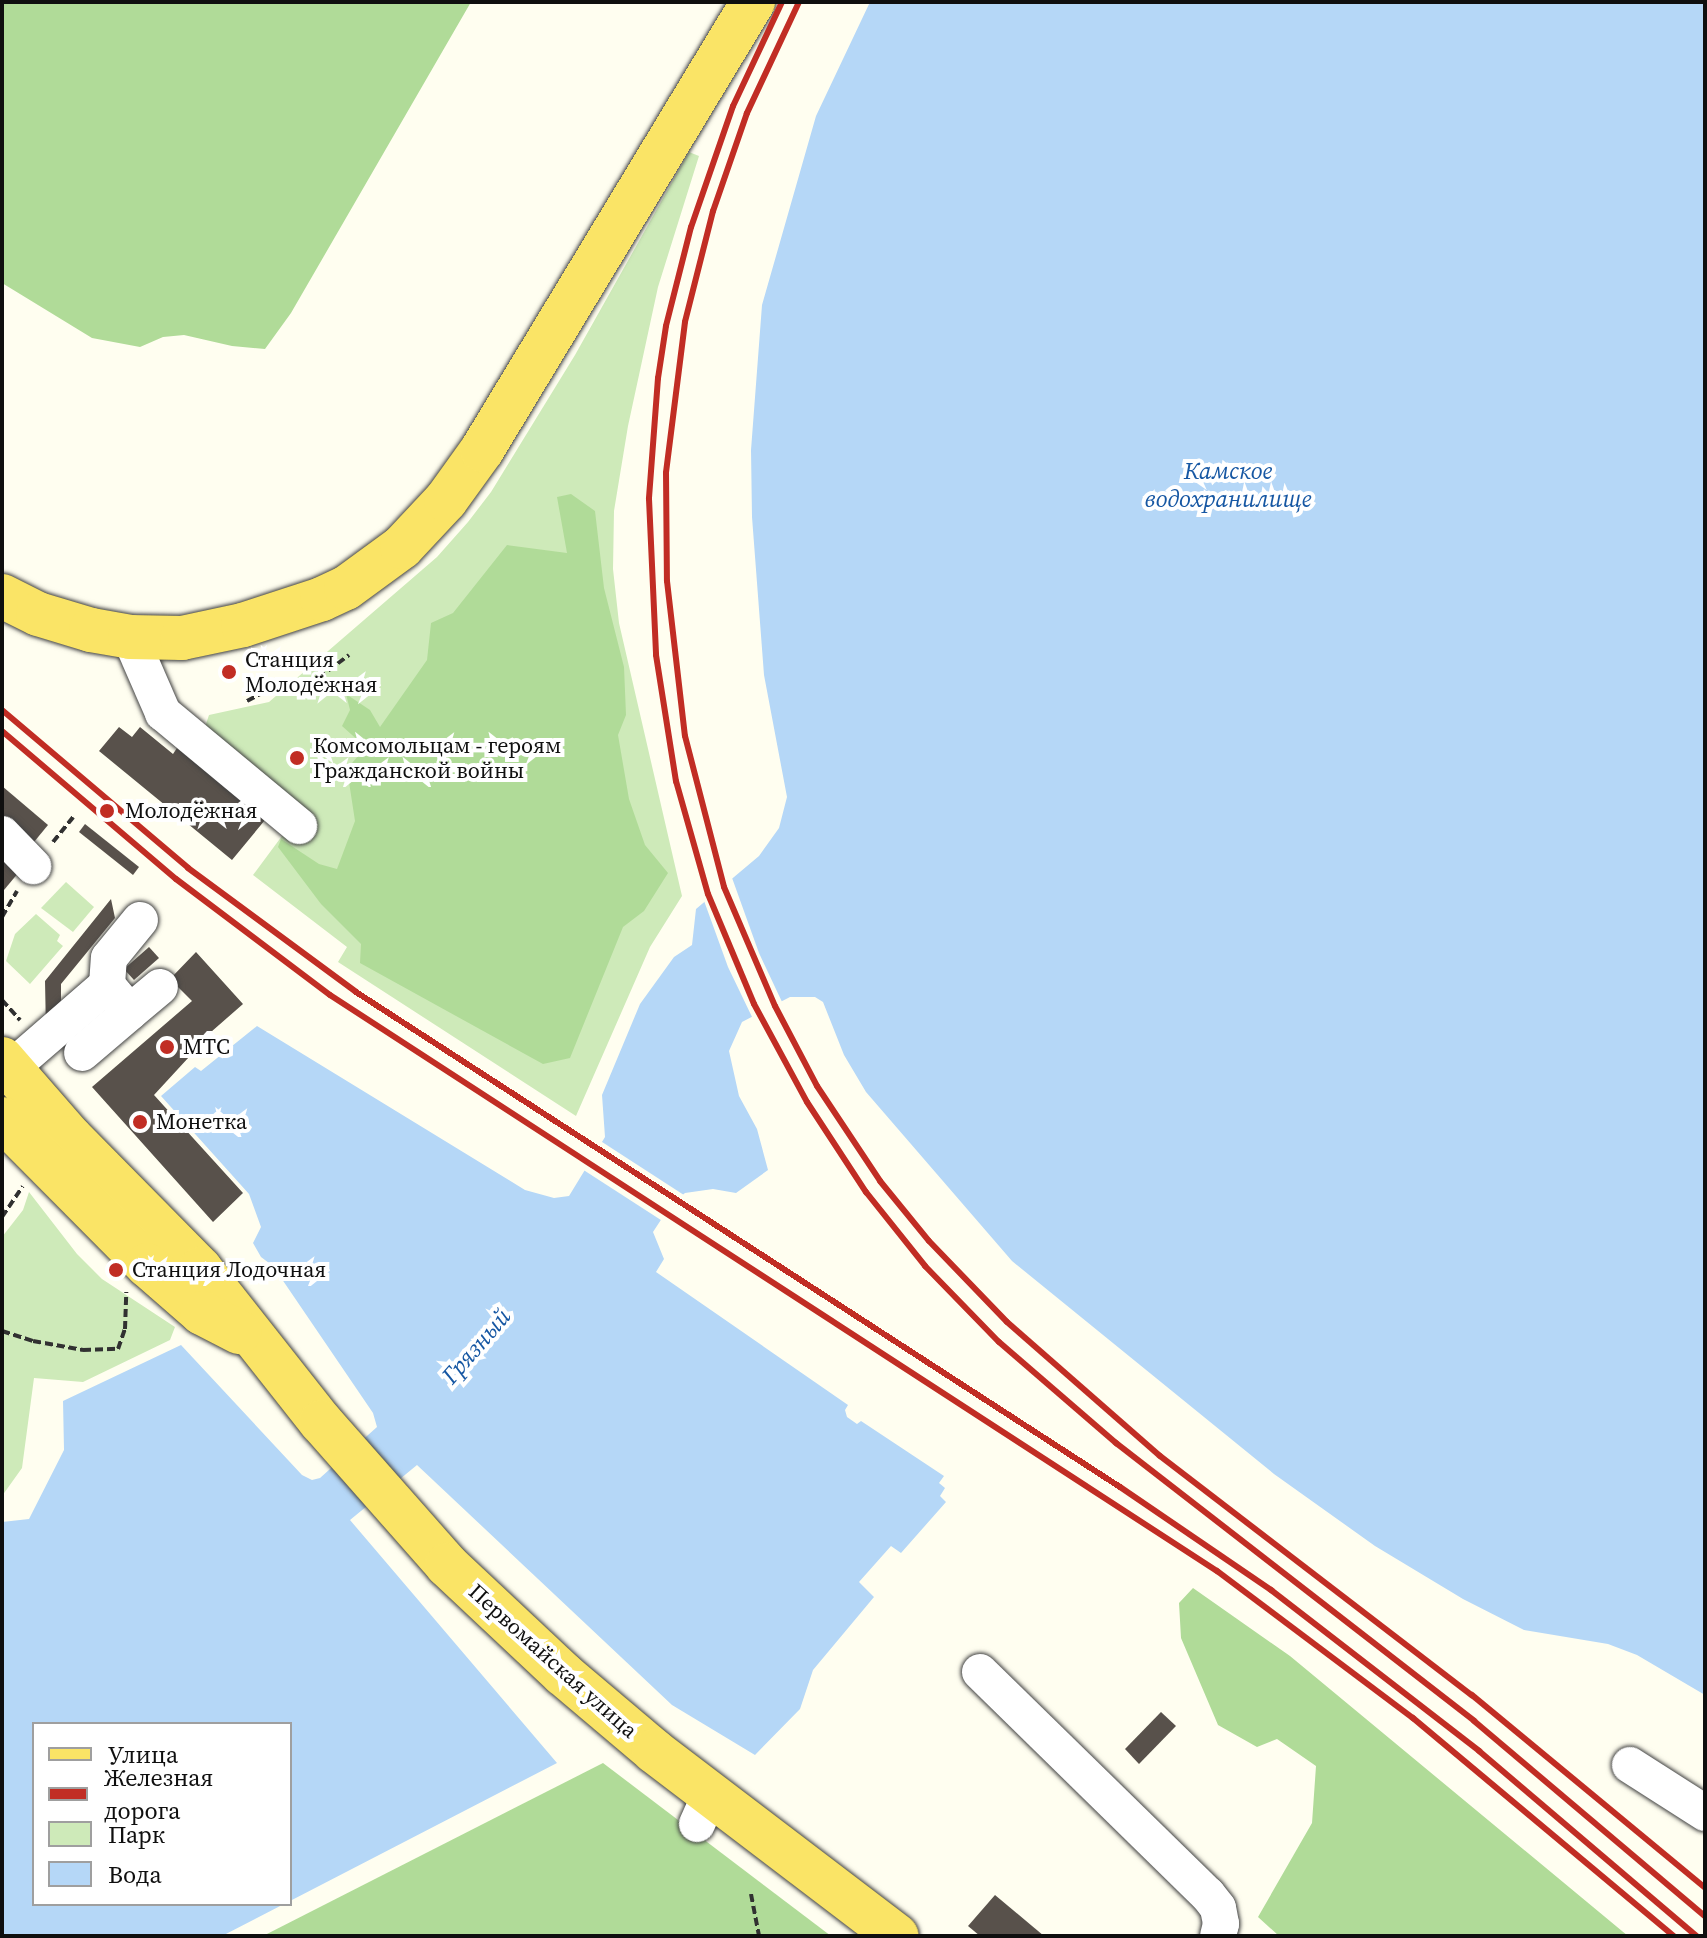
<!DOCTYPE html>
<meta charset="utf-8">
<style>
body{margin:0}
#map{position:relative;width:1707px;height:1938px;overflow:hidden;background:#fffef0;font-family:"Source Serif 4",serif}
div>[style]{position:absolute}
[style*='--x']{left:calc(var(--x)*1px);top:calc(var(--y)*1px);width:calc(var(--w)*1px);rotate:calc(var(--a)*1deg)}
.green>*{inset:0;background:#ceeab9}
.forest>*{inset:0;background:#b0db98}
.water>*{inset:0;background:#b5d7f7}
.pier>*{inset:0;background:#fffef0}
.building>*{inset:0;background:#58514b}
.path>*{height:4px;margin-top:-2px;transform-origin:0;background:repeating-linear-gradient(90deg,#313131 0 8px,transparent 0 12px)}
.roads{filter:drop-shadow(0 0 2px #424242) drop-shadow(0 0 2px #424242)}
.minor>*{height:36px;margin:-18px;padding:0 18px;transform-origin:18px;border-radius:18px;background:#fff}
.major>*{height:44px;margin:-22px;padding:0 22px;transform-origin:22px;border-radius:22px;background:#fae466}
.rail>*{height:6px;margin:-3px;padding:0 3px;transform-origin:3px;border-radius:3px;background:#c12d24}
.dots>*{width:22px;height:22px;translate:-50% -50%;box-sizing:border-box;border:4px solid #fff;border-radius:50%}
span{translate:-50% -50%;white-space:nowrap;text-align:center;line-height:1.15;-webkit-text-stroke:8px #fff;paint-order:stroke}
.poi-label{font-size:22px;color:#0f0f0f}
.left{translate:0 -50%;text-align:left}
.street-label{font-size:22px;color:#0f0f0f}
.water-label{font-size:24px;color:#1657a3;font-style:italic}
.frame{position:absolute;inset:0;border:4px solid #0f0f0f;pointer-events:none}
.legend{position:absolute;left:32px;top:1722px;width:260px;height:184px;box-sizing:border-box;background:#fff;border:2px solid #9f9f9f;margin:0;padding:10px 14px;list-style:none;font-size:24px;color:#0f0f0f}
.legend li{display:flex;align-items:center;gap:16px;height:40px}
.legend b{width:40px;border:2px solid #9f9f9f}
</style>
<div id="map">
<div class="green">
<i style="clip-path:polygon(689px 152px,699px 156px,658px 287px,628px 426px,614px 511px,613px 569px,619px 623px,682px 896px,650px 947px,576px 1116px,338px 962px,347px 947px,253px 875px,299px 813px,202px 736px,209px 715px,269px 702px,437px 557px,468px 522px,491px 492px,575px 355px)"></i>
<i style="clip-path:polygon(66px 882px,94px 907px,73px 932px,41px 908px)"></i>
<i style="clip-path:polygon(36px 914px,60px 935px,57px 941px,63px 946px,30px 984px,6px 961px,15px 934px)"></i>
<i style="clip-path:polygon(29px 1192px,77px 1254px,102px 1279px,175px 1327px,170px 1340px,83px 1382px,34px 1378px,22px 1468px,2px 1496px,2px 1237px,23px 1210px)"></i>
</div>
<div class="forest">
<i style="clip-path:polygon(2px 2px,471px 2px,291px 313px,265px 349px,232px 346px,184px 335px,163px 337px,140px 347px,92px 338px,2px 283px)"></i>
<i style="clip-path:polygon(571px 494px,595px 511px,604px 588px,624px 667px,626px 715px,618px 735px,629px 799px,645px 845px,668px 873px,644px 911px,623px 927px,570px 1058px,543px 1064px,360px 963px,361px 944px,321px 904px,278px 847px,281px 839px,319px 864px,337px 869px,355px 821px,347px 769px,358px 756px,361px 743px,342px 726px,350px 710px,346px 694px,370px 710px,380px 727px,427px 660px,431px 623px,453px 613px,507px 545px,567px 553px,557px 497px)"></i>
<i style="clip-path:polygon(1193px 1588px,1290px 1656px,1628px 1936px,1279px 1936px,1258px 1917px,1312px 1823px,1316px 1766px,1277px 1739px,1257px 1747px,1218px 1725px,1181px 1638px,1179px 1603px)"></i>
<i style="clip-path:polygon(603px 1763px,831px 1936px,263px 1936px)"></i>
</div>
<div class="water">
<i style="clip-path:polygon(870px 2px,1705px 2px,1705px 1695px,1637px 1655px,1608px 1644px,1524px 1630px,1463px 1599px,1375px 1546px,1274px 1474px,1012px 1261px,866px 1092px,844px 1055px,823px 1002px,815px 997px,790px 997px,742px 1022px,729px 1051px,739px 1096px,757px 1129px,768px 1170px,736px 1193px,713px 1189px,685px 1193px,670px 1206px,653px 1232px,664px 1259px,656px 1272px,848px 1405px,845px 1410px,847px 1417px,857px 1424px,861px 1421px,944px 1476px,939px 1483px,945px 1488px,940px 1496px,946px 1502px,901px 1553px,891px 1546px,859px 1582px,874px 1597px,813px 1670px,800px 1709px,755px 1755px,672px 1705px,417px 1465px,350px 1520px,557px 1763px,290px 1901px,290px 1724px,34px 1724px,34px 1904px,284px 1904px,222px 1936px,2px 1936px,2px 1522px,29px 1519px,64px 1450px,63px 1401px,181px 1345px,302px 1475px,312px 1480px,320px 1478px,377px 1427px,373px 1413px,273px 1266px,261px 1257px,253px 1243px,261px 1227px,249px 1194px,161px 1096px,195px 1067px,201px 1071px,257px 1026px,525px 1190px,554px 1198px,569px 1196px,605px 1137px,602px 1095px,640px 1004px,674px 957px,692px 945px,696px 909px,759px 856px,779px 828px,787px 797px,764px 675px,752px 517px,751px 450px,762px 305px,816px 116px)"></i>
</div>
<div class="pier">
<i style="clip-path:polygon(731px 875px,759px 953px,783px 1004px,753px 1019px,728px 967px,703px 898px)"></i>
<i style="clip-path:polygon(599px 1140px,687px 1197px,664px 1222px,582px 1169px)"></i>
</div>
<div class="building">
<i style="clip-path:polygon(119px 727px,132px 737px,140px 727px,173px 754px,177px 748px,265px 820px,232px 860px,99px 751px)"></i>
<i style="clip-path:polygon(2px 786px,48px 825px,34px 842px,2px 814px)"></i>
<i style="clip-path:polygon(85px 824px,139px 867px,133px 875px,79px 832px)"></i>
<i style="clip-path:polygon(2px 846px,24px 866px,4px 890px,2px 890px)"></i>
<i style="clip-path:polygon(111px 899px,115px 918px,61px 984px,61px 1019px,46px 1031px,45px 981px)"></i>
<i style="clip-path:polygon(149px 947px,159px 958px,134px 980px,124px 969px)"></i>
<i style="clip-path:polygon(196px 952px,243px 1004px,187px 1053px,189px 1057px,154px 1095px,243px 1193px,213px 1222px,92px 1087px,192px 1001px,170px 979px)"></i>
<i style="clip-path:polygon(1161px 1712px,1176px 1726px,1139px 1764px,1125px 1749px)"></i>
<i style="clip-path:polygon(995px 1895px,1044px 1936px,980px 1936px,968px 1926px)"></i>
</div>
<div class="path">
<i style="--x:247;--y:701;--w:45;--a:-27.7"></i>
<i style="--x:287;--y:680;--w:23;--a:13"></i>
<i style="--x:309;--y:685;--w:50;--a:-36.9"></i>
<i style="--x:53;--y:842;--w:32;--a:-51"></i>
<i style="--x:2;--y:917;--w:30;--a:-60"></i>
<i style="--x:2;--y:1000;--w:27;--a:48"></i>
<i style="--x:2;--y:1217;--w:37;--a:-56"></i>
<i style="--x:2;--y:1331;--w:33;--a:18"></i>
<i style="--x:33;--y:1341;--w:51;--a:10.2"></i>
<i style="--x:83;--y:1350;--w:35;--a:-2"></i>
<i style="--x:118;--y:1349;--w:21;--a:-71"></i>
<i style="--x:125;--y:1329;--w:37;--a:-88"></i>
<i style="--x:751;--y:1894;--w:43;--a:79.2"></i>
</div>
<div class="roads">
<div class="minor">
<i style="--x:130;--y:637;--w:83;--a:66.5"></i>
<i style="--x:163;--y:713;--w:177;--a:39.7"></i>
<i style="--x:2;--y:834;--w:45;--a:45.9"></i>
<i style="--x:107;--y:985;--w:27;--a:-86"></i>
<i style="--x:109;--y:958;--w:49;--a:-50.8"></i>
<i style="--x:130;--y:1012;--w:39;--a:-40"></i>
<i style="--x:10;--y:1069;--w:128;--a:-40.9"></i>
<i style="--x:107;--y:985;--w:35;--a:50"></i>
<i style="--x:130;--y:1012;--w:63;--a:139.5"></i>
<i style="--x:980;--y:1672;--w:319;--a:44.4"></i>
<i style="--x:1208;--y:1895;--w:16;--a:52"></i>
<i style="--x:1218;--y:1908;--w:16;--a:79"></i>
<i style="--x:1221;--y:1924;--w:12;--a:104"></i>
<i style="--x:1630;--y:1765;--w:89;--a:32.6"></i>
<i style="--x:697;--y:1824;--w:32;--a:-66"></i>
</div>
<div class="major">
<i style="--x:2;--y:596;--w:40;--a:26.6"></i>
<i style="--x:38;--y:614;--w:55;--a:16.8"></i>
<i style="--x:91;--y:630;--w:40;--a:10"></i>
<i style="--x:130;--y:637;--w:52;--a:1.1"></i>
<i style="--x:182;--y:638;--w:62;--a:-12"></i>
<i style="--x:243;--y:625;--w:83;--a:-18.2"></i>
<i style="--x:322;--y:599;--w:26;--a:-25"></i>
<i style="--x:346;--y:588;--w:69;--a:-36.2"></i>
<i style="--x:402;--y:547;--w:64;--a:-46.9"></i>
<i style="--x:446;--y:500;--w:62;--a:-54.2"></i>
<i style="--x:482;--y:450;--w:524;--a:-58.83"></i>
<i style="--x:2;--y:1059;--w:105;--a:48.9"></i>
<i style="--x:71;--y:1138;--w:184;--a:45.4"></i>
<i style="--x:200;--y:1269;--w:195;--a:51.7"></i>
<i style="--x:321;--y:1422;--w:191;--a:48.6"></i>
<i style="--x:447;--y:1565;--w:159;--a:43.2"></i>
<i style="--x:563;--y:1674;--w:119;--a:40.2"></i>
<i style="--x:654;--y:1751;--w:305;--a:37.3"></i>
<i style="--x:2;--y:1119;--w:206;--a:45.2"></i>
<i style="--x:147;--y:1265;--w:73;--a:41.1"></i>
<i style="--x:202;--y:1313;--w:42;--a:27.2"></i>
</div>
</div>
<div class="rail">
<i style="--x:782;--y:2;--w:115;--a:115.2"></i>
<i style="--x:733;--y:106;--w:128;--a:109.1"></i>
<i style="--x:691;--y:227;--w:102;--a:104.2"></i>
<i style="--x:666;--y:326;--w:53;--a:98.7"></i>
<i style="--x:658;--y:378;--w:121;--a:94.3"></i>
<i style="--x:649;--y:499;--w:156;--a:87.4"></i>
<i style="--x:656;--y:655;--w:128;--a:81"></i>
<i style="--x:676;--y:781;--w:117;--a:74.2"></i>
<i style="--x:708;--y:894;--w:119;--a:67.3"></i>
<i style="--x:754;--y:1004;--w:111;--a:61.6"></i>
<i style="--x:807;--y:1102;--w:108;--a:56.8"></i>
<i style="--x:866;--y:1192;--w:95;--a:51.4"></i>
<i style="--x:925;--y:1266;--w:106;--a:45.8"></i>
<i style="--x:999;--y:1342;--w:155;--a:40.8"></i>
<i style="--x:1116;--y:1443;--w:453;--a:37.8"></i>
<i style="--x:1474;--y:1721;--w:302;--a:40.2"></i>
<i style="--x:799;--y:2;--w:123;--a:115.1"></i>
<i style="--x:747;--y:113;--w:104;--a:109.1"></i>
<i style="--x:713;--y:211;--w:114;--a:104.2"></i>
<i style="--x:685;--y:322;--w:152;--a:97.2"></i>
<i style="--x:666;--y:473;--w:108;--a:89.5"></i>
<i style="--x:667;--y:581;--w:156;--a:83.4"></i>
<i style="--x:685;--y:736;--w:156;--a:75.5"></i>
<i style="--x:724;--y:887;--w:129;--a:66.8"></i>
<i style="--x:775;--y:1006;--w:90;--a:62.3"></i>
<i style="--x:817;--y:1086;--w:114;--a:56.4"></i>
<i style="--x:880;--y:1181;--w:77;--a:50.8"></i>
<i style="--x:929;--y:1241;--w:112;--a:46.1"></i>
<i style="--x:1007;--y:1322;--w:203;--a:41.2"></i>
<i style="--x:1160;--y:1456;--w:393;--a:37.5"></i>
<i style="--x:1472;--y:1695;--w:303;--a:39.6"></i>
<i style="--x:2;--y:710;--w:244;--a:40.3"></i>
<i style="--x:188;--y:868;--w:209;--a:36.4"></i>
<i style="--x:356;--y:992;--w:910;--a:32.94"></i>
<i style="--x:1120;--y:1487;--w:183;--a:34.3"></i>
<i style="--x:1271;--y:1590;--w:263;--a:37.7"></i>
<i style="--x:1479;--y:1751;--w:285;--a:40.4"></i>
<i style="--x:2;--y:731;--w:228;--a:40.4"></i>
<i style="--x:176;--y:879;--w:193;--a:37"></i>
<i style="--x:330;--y:995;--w:1058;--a:33"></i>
<i style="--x:1217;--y:1571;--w:245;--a:36.9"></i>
<i style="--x:1413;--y:1718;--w:340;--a:39.9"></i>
</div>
<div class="dots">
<i style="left:229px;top:672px;background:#c12d24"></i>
<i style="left:297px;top:758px;background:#c12d24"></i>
<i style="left:107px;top:811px;background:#c12d24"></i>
<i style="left:167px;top:1047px;background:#c12d24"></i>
<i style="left:140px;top:1122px;background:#c12d24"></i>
<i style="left:116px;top:1270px;background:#c12d24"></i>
</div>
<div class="poi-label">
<span class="left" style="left:245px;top:672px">Станция<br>Молодёжная</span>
<span class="left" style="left:313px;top:758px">Комсомольцам - героям<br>Гражданской войны</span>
<span class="left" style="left:125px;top:811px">Молодёжная</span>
<span class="left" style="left:183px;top:1047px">МТС</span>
<span class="left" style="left:156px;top:1122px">Монетка</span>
<span class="left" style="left:132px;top:1270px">Станция Лодочная</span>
</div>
<div class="street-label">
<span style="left:553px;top:1661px;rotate:42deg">Первомайская улица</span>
</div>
<div class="water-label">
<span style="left:1228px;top:485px">Камское<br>водохранилище</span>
<span style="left:476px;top:1346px;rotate:-49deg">Грязный</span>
</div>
<div class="frame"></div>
<ul class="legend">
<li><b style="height:10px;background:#fae466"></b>Улица</li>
<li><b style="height:10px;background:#c12d24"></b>Железная дорога</li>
<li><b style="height:22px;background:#ceeab9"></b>Парк</li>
<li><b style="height:22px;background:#b5d7f7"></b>Вода</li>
</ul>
</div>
